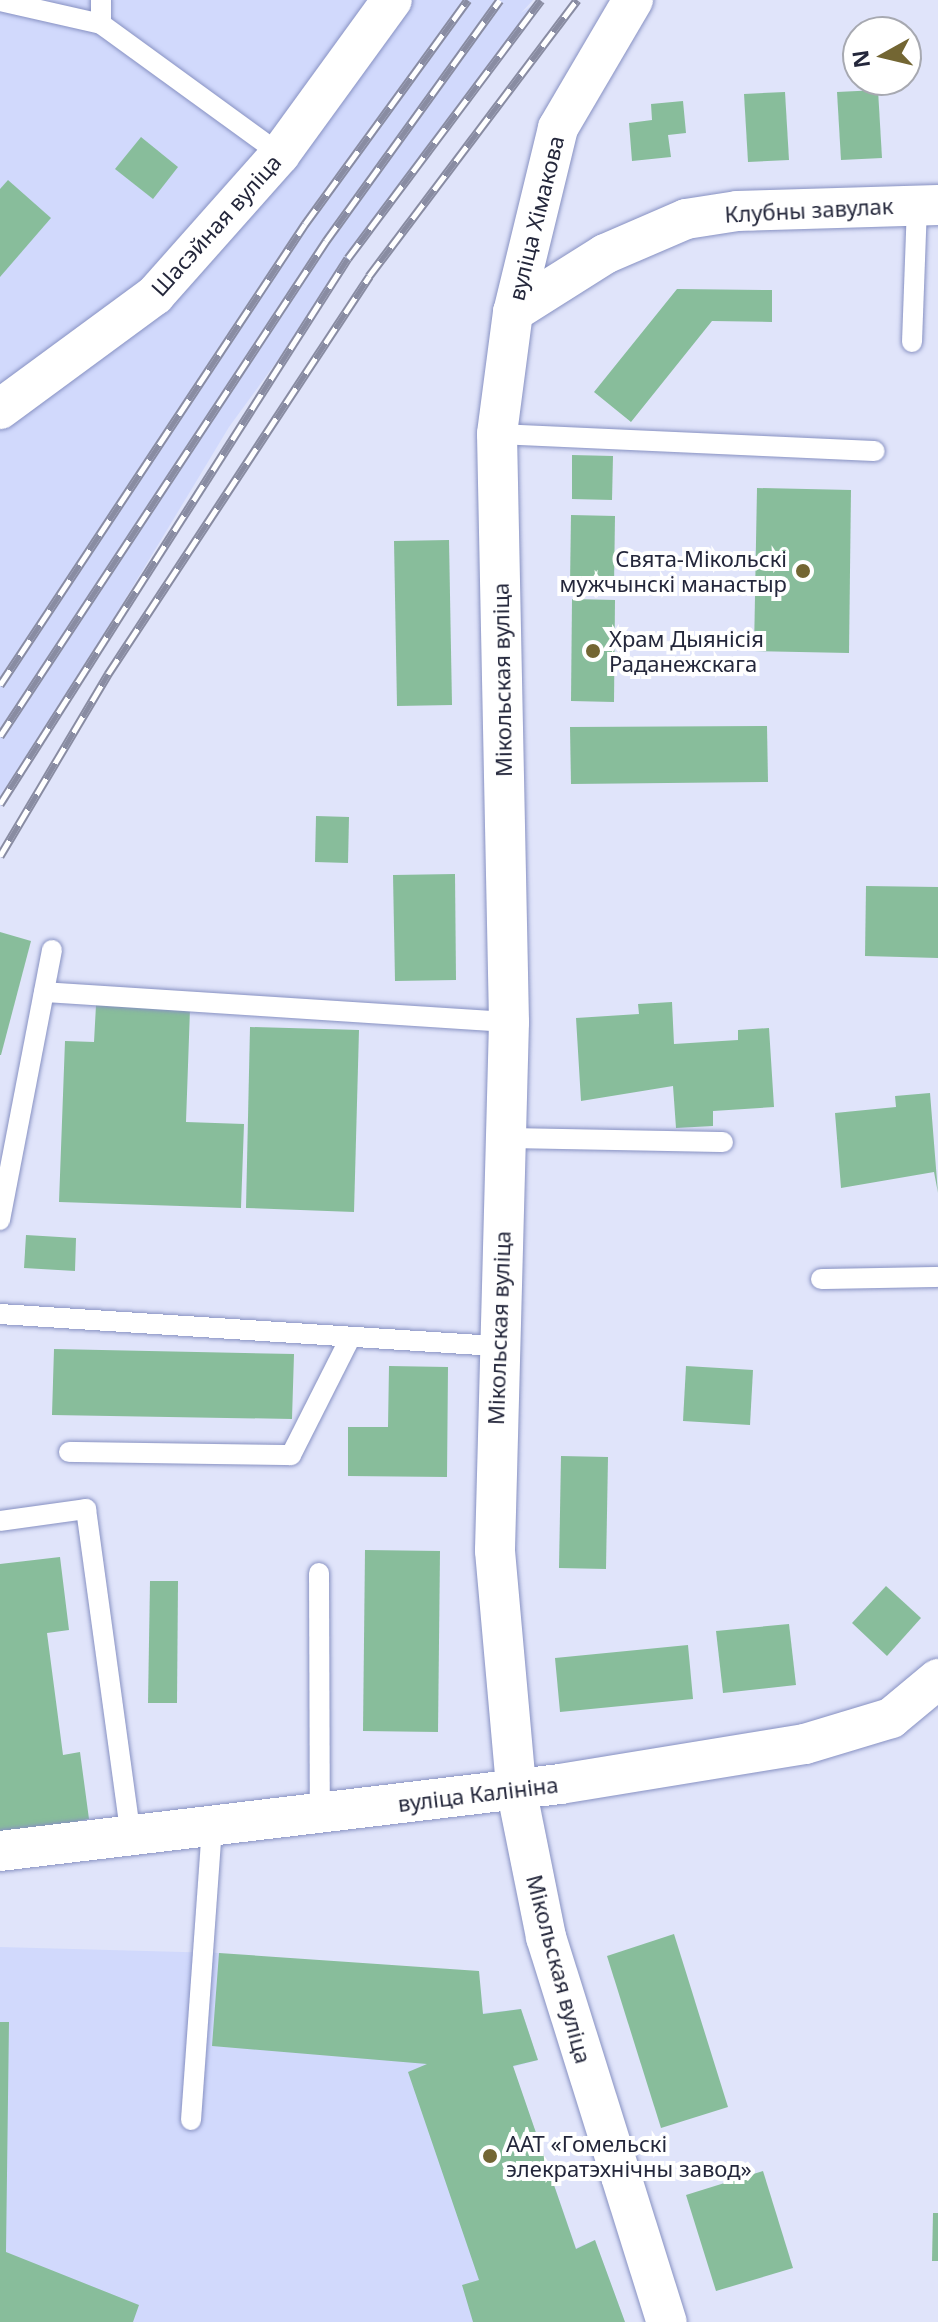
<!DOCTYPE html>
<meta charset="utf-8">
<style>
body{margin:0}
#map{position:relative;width:938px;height:2322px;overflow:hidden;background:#e0e4fa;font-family:"Noto Sans",sans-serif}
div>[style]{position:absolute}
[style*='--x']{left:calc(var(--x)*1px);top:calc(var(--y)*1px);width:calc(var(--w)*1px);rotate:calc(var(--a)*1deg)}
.built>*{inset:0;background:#d1d9fc}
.building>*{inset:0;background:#88bd9b}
.roads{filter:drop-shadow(0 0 2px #8791c2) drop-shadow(0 0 2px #8791c2)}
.service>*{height:20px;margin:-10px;padding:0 10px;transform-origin:10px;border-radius:10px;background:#fff}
.minor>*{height:40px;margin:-20px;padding:0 20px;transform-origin:20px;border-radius:20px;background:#fff}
.rail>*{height:9px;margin-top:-4.5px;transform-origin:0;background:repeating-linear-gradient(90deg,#fff 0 18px,#898ca2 0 36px);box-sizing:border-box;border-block:2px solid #898ca2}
.dots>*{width:22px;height:22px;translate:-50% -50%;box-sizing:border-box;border:4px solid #fff;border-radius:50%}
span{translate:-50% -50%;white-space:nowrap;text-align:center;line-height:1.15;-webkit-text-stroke:8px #fff;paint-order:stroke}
.street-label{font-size:22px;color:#24273b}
.poi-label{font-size:22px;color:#24273b}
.right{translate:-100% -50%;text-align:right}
.left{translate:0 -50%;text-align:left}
.north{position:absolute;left:842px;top:16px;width:80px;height:80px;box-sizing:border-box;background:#fff;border:2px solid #a7a9b1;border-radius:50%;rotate:262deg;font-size:22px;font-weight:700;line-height:32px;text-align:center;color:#24273b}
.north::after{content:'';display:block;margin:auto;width:28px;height:36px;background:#736633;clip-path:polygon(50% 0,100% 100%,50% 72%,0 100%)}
</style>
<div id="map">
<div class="built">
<i style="clip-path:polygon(0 0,533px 0,521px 13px,540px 0,229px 427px,0 807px)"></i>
<i style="clip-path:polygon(0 1947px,219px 1953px,483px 2013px,521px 2009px,538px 2060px,513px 2067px,576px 2248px,595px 2240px,625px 2322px,0 2322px)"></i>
</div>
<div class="building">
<i style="clip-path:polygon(878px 90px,882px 158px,841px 160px,837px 92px)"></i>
<i style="clip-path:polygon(785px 92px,789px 160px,748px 162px,744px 94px)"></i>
<i style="clip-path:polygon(683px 101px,686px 133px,668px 135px,671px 157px,632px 161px,629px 123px,652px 120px,651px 104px)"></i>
<i style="clip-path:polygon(141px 137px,178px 167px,153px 199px,115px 169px)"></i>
<i style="clip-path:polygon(8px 180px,51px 218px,0 277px,0 189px)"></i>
<i style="clip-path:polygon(677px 289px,772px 290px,772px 322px,712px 321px,631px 422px,594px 392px)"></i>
<i style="clip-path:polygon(572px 455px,613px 456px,612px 500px,572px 499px)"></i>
<i style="clip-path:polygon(757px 488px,851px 490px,849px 653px,754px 651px)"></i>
<i style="clip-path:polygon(571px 515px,615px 516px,614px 586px,570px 585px)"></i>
<i style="clip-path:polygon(449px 540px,452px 705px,397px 706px,394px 541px)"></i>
<i style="clip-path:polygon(572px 599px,615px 600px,614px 702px,571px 701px)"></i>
<i style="clip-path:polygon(767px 726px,768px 782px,571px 784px,570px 727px)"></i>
<i style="clip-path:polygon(316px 816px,349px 817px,348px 863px,315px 862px)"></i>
<i style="clip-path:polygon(455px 874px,456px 980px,395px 981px,393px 875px)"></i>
<i style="clip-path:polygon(866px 886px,938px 887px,938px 958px,865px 956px)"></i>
<i style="clip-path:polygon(0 932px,31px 941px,1px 1055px,0 1055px)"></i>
<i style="clip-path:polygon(672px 1002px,674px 1044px,738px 1040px,738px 1030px,769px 1028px,774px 1107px,713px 1111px,713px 1126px,676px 1128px,673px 1086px,581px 1101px,576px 1018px,639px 1014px,638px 1004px)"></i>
<i style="clip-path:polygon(96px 1005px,190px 1009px,186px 1122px,244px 1124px,241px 1208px,59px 1202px,65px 1041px,94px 1042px)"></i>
<i style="clip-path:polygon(250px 1027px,359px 1030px,354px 1212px,246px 1208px)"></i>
<i style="clip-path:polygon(930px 1093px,938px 1193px,934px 1172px,841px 1188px,835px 1113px,896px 1107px,895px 1096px)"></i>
<i style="clip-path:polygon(26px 1235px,76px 1238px,75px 1271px,24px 1268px)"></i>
<i style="clip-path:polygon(54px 1349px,294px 1354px,292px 1419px,52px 1415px)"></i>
<i style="clip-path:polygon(389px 1366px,448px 1367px,447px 1477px,348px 1476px,348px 1427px,388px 1427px)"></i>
<i style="clip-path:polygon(686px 1366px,753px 1370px,750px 1425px,683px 1421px)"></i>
<i style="clip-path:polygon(561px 1456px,608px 1457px,606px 1569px,559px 1568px)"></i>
<i style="clip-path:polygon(365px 1550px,440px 1551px,438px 1732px,363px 1731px)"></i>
<i style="clip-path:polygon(60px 1557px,69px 1630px,47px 1633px,63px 1755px,80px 1752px,89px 1819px,14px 1834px,0 1831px,0 1564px)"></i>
<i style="clip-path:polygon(150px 1581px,178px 1581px,177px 1703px,148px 1703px)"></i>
<i style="clip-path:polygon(886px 1586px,921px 1618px,887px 1656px,852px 1623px)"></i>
<i style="clip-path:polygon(789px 1624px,796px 1685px,723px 1693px,716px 1631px)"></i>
<i style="clip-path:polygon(688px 1645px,693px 1699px,560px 1712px,555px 1658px)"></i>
<i style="clip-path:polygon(674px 1934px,728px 2107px,661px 2128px,607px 1956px)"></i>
<i style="clip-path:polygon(219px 1953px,479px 1971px,483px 2014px,521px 2009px,538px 2060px,513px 2066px,576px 2249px,595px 2240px,625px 2322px,473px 2322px,462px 2285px,479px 2280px,408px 2072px,427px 2064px,212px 2046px)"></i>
<i style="clip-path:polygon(0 2022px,9px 2022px,6px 2252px,139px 2305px,133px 2322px,0 2322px)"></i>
<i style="clip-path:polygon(763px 2171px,793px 2268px,716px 2291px,686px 2195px)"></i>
<i style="clip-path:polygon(933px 2213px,938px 2213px,938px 2261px,932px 2261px)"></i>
</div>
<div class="roads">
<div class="service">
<i style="--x:101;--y:0;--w:24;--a:90"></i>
<i style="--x:0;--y:1;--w:104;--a:12.8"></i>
<i style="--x:101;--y:24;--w:221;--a:36"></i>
<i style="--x:912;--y:342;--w:136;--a:-87.9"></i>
<i style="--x:497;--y:434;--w:378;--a:2.6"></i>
<i style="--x:44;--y:992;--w:466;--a:3.7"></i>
<i style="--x:507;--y:1138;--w:216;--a:1.1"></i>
<i style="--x:0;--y:1220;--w:275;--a:-79.1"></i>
<i style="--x:821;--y:1279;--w:117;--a:-1"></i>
<i style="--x:0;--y:1314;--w:497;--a:3.7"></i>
<i style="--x:69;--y:1452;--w:222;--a:0.8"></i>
<i style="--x:291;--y:1455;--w:131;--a:-63.2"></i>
<i style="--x:0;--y:1521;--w:87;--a:-7.9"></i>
<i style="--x:86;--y:1509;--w:332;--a:82.2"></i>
<i style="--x:319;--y:1573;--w:242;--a:89.8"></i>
<i style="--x:191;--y:2120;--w:293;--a:-85.9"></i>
</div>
<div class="minor">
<i style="--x:633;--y:0;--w:148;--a:120.4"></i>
<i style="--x:558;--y:128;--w:189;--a:103.7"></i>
<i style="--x:513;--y:312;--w:123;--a:97.5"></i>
<i style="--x:497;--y:434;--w:588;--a:88.83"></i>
<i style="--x:509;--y:1022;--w:529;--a:91.52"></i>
<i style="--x:495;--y:1551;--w:238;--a:84.9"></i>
<i style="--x:516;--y:1788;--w:152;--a:78.6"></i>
<i style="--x:546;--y:1937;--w:404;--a:72.6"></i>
<i style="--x:513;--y:312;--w:109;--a:-32.2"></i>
<i style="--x:605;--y:254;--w:88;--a:-23.4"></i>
<i style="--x:686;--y:219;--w:52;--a:-8.9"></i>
<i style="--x:737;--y:211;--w:201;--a:-1.7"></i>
<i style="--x:0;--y:409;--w:192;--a:-36.3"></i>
<i style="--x:155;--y:295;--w:188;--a:-48.4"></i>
<i style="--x:280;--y:154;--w:190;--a:-54"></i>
<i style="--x:0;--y:1851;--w:564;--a:-6.82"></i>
<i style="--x:560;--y:1784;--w:248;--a:-9.3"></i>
<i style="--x:805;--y:1744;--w:90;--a:-16.8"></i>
<i style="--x:891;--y:1718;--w:61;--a:-39.7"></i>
</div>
</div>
<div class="rail">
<i style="--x:0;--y:685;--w:553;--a:-56.51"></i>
<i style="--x:305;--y:224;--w:277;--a:-54"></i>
<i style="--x:0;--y:736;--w:593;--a:-56.63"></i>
<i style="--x:326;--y:241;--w:297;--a:-54.2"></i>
<i style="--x:0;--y:804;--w:647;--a:-57.49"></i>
<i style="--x:348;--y:258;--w:322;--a:-53.2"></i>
<i style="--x:0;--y:856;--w:212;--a:-59.3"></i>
<i style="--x:108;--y:674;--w:476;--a:-56.7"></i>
<i style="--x:369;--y:276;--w:346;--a:-53"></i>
</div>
<div class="dots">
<i style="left:803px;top:571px;background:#736633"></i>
<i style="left:593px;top:651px;background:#736633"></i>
<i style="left:490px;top:2156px;background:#736633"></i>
</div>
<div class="street-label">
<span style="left:809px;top:210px;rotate:-3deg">Клубны завулак</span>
<span style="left:536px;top:218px;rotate:-76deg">вуліца Хімакова</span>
<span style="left:216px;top:225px;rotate:-48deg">Шасэйная вуліца</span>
<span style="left:502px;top:680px;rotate:-91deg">Мікольская вуліца</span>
<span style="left:499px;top:1328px;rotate:-88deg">Мікольская вуліца</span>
<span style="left:478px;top:1794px;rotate:-7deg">вуліца Калініна</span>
<span style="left:559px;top:1969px;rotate:75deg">Мікольская вуліца</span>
</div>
<div class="poi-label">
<span class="right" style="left:787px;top:571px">Свята-Мікольскі<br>мужчынскі манастыр</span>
<span class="left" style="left:609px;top:651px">Храм Дыянісія<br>Раданежскага</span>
<span class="left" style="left:506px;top:2156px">ААТ «Гомельскі<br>элекратэхнічны завод»</span>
</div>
<div class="north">N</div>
</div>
